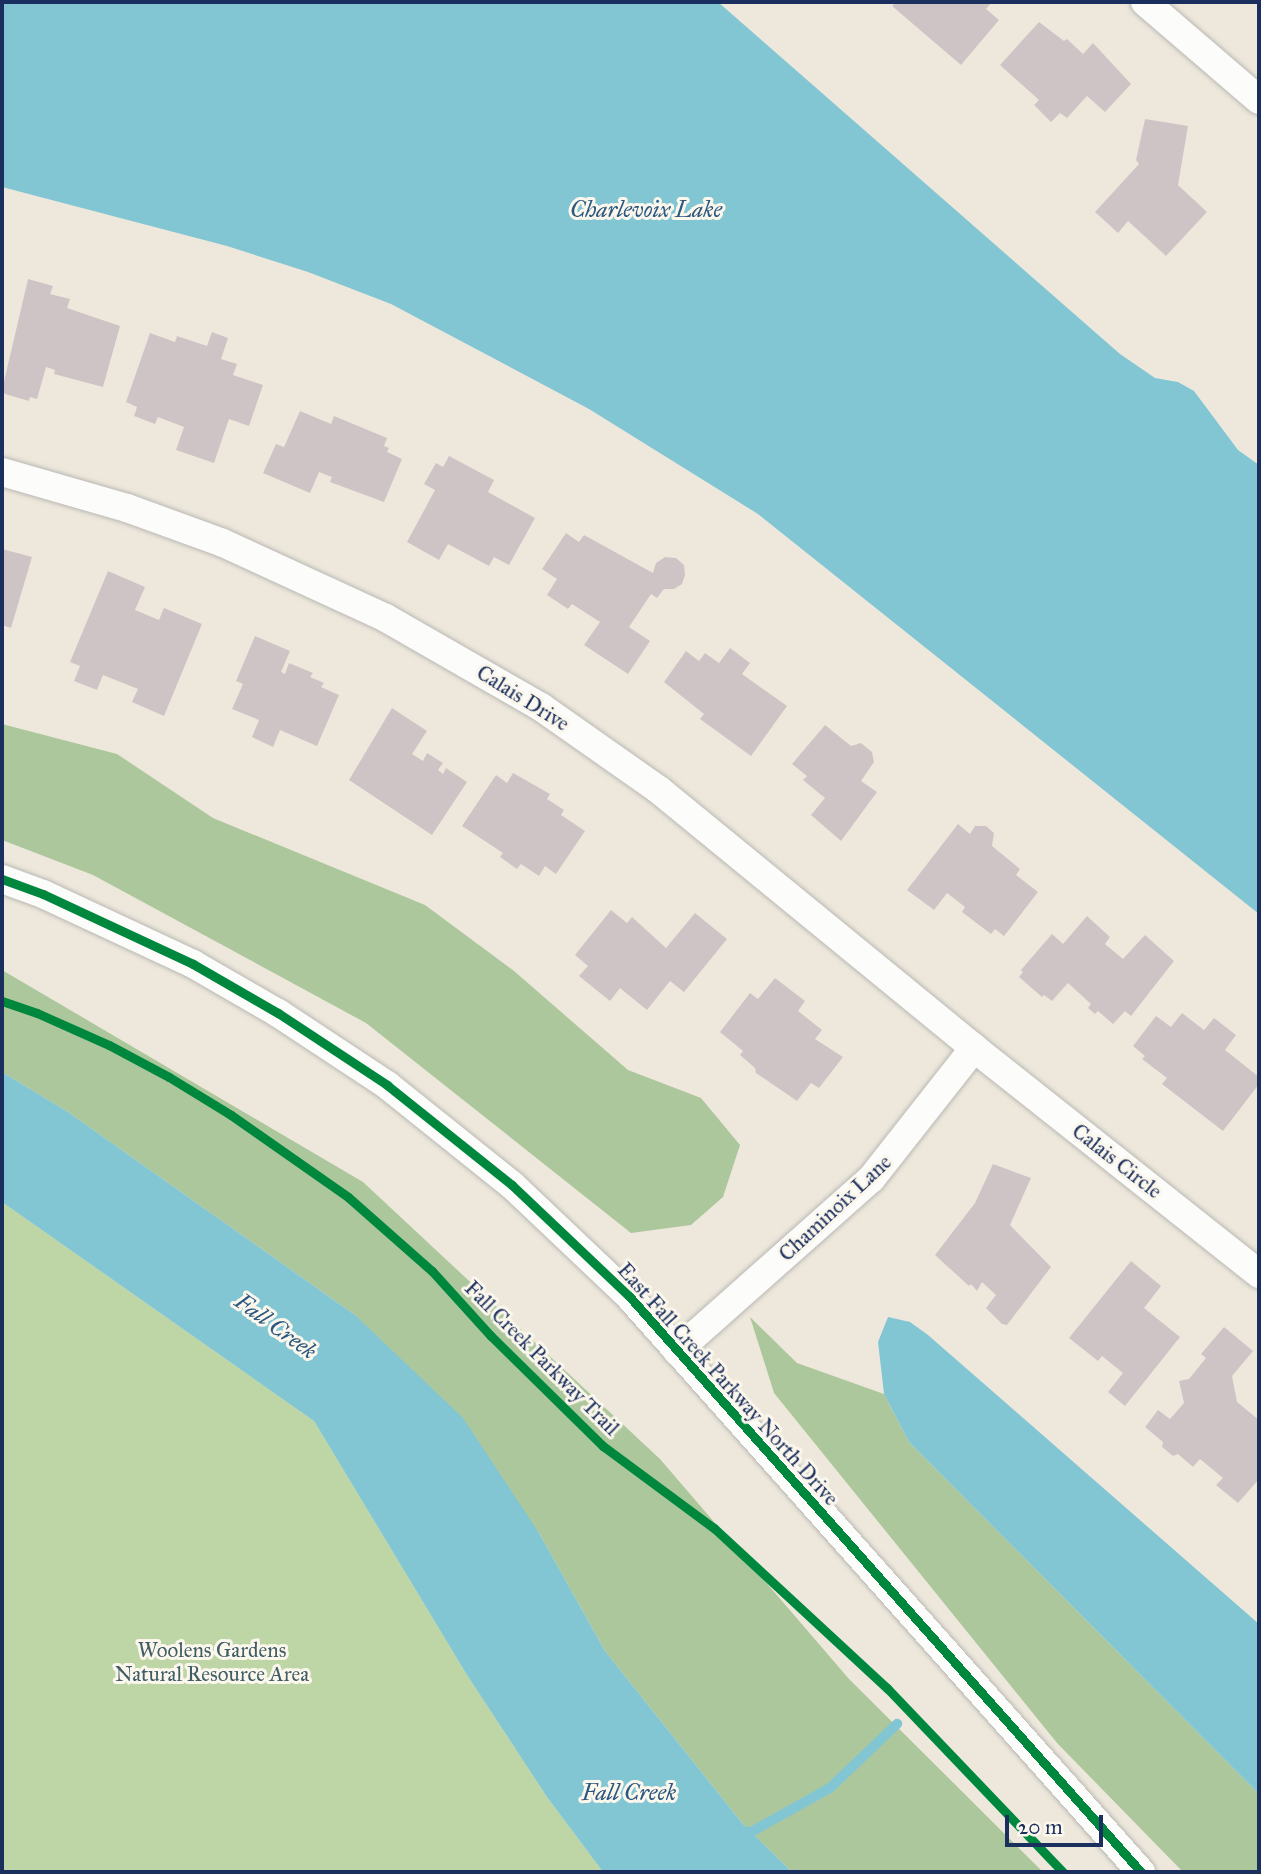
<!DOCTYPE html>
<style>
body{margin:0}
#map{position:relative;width:1261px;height:1874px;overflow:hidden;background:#eee8dc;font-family:"IM FELL Great Primer",serif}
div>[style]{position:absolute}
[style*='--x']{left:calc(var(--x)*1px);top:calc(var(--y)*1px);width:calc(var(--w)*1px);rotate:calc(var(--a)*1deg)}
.green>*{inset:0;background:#bed6a5}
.forest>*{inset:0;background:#adc79c}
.water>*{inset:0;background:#82c6d4}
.stream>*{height:10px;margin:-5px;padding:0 5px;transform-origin:5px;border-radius:5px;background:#82c6d4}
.building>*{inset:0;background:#cfc4c5}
.roads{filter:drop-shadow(0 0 2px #b9b8b4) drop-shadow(0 0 2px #b9b8b4)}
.street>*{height:28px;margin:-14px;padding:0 14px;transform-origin:14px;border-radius:14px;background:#fcfcfa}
.cycleway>*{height:9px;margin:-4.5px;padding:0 4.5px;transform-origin:4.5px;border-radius:4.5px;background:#00873e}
span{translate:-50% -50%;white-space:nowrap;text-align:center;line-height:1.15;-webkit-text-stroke:6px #fbf7ec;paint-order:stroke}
.street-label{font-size:21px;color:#1b2f5e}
.park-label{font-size:21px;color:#405d66}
.water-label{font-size:23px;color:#2c5880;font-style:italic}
.frame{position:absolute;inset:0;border:4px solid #1b2f5e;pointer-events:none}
.scale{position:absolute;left:1005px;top:1815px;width:98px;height:32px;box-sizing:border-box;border:4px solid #1b2f5e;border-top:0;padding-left:9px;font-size:21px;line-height:24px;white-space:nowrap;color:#1b2f5e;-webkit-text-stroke:5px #fbf7ec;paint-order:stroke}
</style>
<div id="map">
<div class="green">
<i style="clip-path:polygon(2px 1202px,314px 1421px,467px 1675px,547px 1797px,603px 1872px,2px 1872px)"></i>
</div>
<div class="forest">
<i style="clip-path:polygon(2px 724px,117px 754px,213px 818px,425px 905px,514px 971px,628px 1070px,701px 1098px,740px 1145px,723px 1197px,691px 1225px,631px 1233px,366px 1023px,93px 875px,2px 840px)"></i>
<i style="clip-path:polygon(2px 970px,363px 1182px,660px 1459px,849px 1679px,1043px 1872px,792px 1872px,742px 1823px,605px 1651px,539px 1533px,355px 1315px,68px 1112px,2px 1072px)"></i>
<i style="clip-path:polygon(750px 1317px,797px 1363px,884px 1394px,909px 1442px,1259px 1794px,1259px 1872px,1183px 1872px,1057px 1743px,774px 1393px)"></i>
</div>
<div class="water">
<i style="clip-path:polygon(2px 2px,718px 2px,1120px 354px,1155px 378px,1178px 382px,1194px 391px,1238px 450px,1259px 465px,1259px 914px,758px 514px,589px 409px,391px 304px,308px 272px,227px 246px,2px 187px)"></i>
<i style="clip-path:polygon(2px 1072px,68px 1112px,355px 1315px,463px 1418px,539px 1533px,605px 1651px,742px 1823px,792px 1872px,603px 1872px,547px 1797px,467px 1675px,314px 1421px,2px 1202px)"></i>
<i style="clip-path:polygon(888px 1317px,910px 1322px,928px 1335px,1259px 1624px,1259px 1794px,909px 1442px,884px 1394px,878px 1342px)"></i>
</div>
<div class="stream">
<i style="--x:739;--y:1831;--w:12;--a:5"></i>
<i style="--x:751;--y:1832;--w:90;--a:-29.1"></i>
<i style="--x:830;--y:1788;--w:93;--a:-43.7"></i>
</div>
<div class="building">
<i style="clip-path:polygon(896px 2px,992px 2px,986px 9px,999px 20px,961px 65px,892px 6px)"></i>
<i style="clip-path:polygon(1039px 22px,1064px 41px,1067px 39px,1083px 54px,1093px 43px,1131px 84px,1105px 112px,1087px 96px,1067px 118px,1060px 113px,1051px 122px,1034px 105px,1039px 100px,1000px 65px)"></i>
<i style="clip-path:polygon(1145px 119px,1188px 126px,1178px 185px,1207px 212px,1166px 256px,1128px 221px,1118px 233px,1095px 212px,1139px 164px,1136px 160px)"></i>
<i style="clip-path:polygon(28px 279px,53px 286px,50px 294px,70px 299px,67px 308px,120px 326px,103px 387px,54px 374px,55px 370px,46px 367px,37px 399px,30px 397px,29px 401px,5px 394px,2px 390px)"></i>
<i style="clip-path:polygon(212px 332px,228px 338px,221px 359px,237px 364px,233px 375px,263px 385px,249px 426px,229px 419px,214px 463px,176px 450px,184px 427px,158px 417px,155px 424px,134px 416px,137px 407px,126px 402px,150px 333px,175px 342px,177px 336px,207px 346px)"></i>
<i style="clip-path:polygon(300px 411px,331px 424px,334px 416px,387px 438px,384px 446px,389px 448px,387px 452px,402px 459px,384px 502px,330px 482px,332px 477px,319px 472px,310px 493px,263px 473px,276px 444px,284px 447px)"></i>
<i style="clip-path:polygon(449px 456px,494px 480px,488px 492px,535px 518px,509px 565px,494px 557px,489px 566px,448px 544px,439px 560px,407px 542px,435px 490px,424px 484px,436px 463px,443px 467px)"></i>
<i style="clip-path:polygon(566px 533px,579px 542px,584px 535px,653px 573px,656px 563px,665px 557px,676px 558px,684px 565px,685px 575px,682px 584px,674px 589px,664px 589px,657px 598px,651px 594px,629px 627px,650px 641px,628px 674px,584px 645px,600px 622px,572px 604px,568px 609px,547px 595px,557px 579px,542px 569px)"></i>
<i style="clip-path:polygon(2px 549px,32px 557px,11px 628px,2px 625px)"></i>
<i style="clip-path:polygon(108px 571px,145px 587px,135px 610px,159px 620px,164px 608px,202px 624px,164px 716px,132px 702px,138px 689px,103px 675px,97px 690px,74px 681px,80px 666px,70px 662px)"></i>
<i style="clip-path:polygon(255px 636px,290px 651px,281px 672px,285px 674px,289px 663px,313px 673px,310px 677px,324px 683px,321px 687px,339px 695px,317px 746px,280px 730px,273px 747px,252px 737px,259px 720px,232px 709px,243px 684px,236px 681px)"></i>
<i style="clip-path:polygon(730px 648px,750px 663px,742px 674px,787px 706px,751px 756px,700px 719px,704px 714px,664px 682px,686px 651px,699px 661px,705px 653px,719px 663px)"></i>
<i style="clip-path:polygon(392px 708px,427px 731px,412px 754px,423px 761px,427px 753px,443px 763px,438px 770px,443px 774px,446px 768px,467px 782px,432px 835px,349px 780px)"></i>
<i style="clip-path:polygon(825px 725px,851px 746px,861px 743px,872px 752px,874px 762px,861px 781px,877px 792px,841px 841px,811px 815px,825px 798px,803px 780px,807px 776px,792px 764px)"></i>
<i style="clip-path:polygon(513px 773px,550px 794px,547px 799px,564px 810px,561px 815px,585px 831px,556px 874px,545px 866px,539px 876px,521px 864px,517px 869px,500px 857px,503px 853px,462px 826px,496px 775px,507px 783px)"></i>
<i style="clip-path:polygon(958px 824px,970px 834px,975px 826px,986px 826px,994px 833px,992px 846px,1020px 869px,1016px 875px,1038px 892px,1004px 936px,995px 929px,991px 934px,962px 912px,965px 907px,947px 893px,934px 910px,907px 890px)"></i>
<i style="clip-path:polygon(611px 910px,627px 923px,632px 917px,666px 948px,695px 913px,727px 939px,684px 992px,670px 981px,647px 1010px,620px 988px,610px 1001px,579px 976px,588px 966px,575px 955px)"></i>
<i style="clip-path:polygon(1087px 916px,1110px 937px,1105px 944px,1123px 959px,1145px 935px,1174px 961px,1131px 1016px,1125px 1011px,1113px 1024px,1098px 1011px,1095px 1014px,1088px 1008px,1091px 1004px,1068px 983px,1052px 1001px,1044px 995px,1042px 997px,1019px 977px,1023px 972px,1021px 970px,1052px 934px,1063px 944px)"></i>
<i style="clip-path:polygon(775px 978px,805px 1001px,798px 1011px,822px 1030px,815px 1039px,843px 1057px,819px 1088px,811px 1083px,797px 1101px,756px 1073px,755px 1068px,740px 1055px,743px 1051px,720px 1032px,750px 993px,758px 999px)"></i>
<i style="clip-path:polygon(1182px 1013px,1204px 1030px,1214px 1018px,1236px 1035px,1225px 1050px,1259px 1077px,1259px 1084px,1223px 1131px,1162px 1084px,1167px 1078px,1142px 1059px,1145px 1056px,1133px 1046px,1156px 1016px,1171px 1027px)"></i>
<i style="clip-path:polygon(993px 1164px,1031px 1178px,1010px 1225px,1051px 1267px,1007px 1325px,1002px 1324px,986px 1308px,996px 1295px,982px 1282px,977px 1291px,971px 1284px,969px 1286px,935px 1255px,975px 1203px)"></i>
<i style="clip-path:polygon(1131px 1261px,1161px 1286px,1144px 1308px,1180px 1337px,1125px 1406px,1108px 1392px,1123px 1373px,1102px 1356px,1098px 1361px,1069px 1338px)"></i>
<i style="clip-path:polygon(1224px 1327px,1253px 1351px,1232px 1376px,1237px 1402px,1259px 1420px,1259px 1479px,1238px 1503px,1216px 1485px,1223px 1478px,1200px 1459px,1193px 1467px,1178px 1454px,1173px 1456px,1162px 1447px,1163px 1442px,1145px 1427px,1158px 1410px,1170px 1419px,1184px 1403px,1179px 1381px,1189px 1379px,1206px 1358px,1201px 1354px)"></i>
</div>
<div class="roads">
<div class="street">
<i style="--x:1145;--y:2;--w:150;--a:40.7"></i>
<i style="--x:2;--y:472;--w:130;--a:16.1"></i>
<i style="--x:127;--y:508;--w:102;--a:20"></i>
<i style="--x:223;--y:543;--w:179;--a:24.7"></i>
<i style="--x:386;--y:618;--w:179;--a:29.9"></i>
<i style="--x:541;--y:707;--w:144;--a:35.1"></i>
<i style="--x:659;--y:790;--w:407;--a:39.3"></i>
<i style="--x:974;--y:1048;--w:364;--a:38.4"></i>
<i style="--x:2;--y:879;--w:44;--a:20.1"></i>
<i style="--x:43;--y:894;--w:166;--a:25"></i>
<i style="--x:193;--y:964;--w:98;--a:30"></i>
<i style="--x:278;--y:1013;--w:131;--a:33.4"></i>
<i style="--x:387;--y:1085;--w:160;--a:38.7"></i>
<i style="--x:512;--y:1185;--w:161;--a:43.5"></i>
<i style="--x:629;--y:1296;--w:771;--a:48.37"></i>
<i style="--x:677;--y:1351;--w:259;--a:-41.6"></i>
<i style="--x:871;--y:1179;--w:167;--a:-51.8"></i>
</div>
</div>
<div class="cycleway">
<i style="--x:2;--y:879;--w:44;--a:20.1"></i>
<i style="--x:43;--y:894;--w:166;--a:25"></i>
<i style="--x:193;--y:964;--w:98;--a:30"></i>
<i style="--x:278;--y:1013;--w:131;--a:33.4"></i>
<i style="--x:387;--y:1085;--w:160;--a:38.7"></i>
<i style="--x:512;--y:1185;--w:161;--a:43.5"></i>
<i style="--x:629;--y:1296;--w:771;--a:48.37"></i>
<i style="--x:2;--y:1001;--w:37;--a:19"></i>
<i style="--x:37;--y:1013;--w:79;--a:24"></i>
<i style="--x:109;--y:1045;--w:68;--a:28.1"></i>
<i style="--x:169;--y:1077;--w:73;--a:31.5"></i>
<i style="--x:231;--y:1115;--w:143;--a:35"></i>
<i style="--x:348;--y:1197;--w:112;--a:41.4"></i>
<i style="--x:432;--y:1271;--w:88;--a:47.8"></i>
<i style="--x:491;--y:1336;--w:157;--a:44.5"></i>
<i style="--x:603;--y:1446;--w:138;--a:36.5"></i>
<i style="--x:714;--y:1528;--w:236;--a:42.8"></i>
<i style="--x:887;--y:1688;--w:255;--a:46.3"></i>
</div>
<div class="street-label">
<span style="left:523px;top:698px;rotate:32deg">Calais Drive</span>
<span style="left:1117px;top:1161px;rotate:38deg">Calais Circle</span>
<span style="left:835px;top:1208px;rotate:-43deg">Chaminoix Lane</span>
<span style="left:542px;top:1358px;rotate:45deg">Fall Creek Parkway Trail</span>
<span style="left:728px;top:1384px;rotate:48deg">East Fall Creek Parkway North Drive</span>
</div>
<div class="park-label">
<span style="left:212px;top:1662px">Woolens Gardens<br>Natural Resource Area</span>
</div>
<div class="water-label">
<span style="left:646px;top:209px">Charlevoix Lake</span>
<span style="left:276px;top:1326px;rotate:36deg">Fall Creek</span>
<span style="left:629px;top:1792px">Fall Creek</span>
</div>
<div class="frame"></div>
<div class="scale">20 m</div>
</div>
